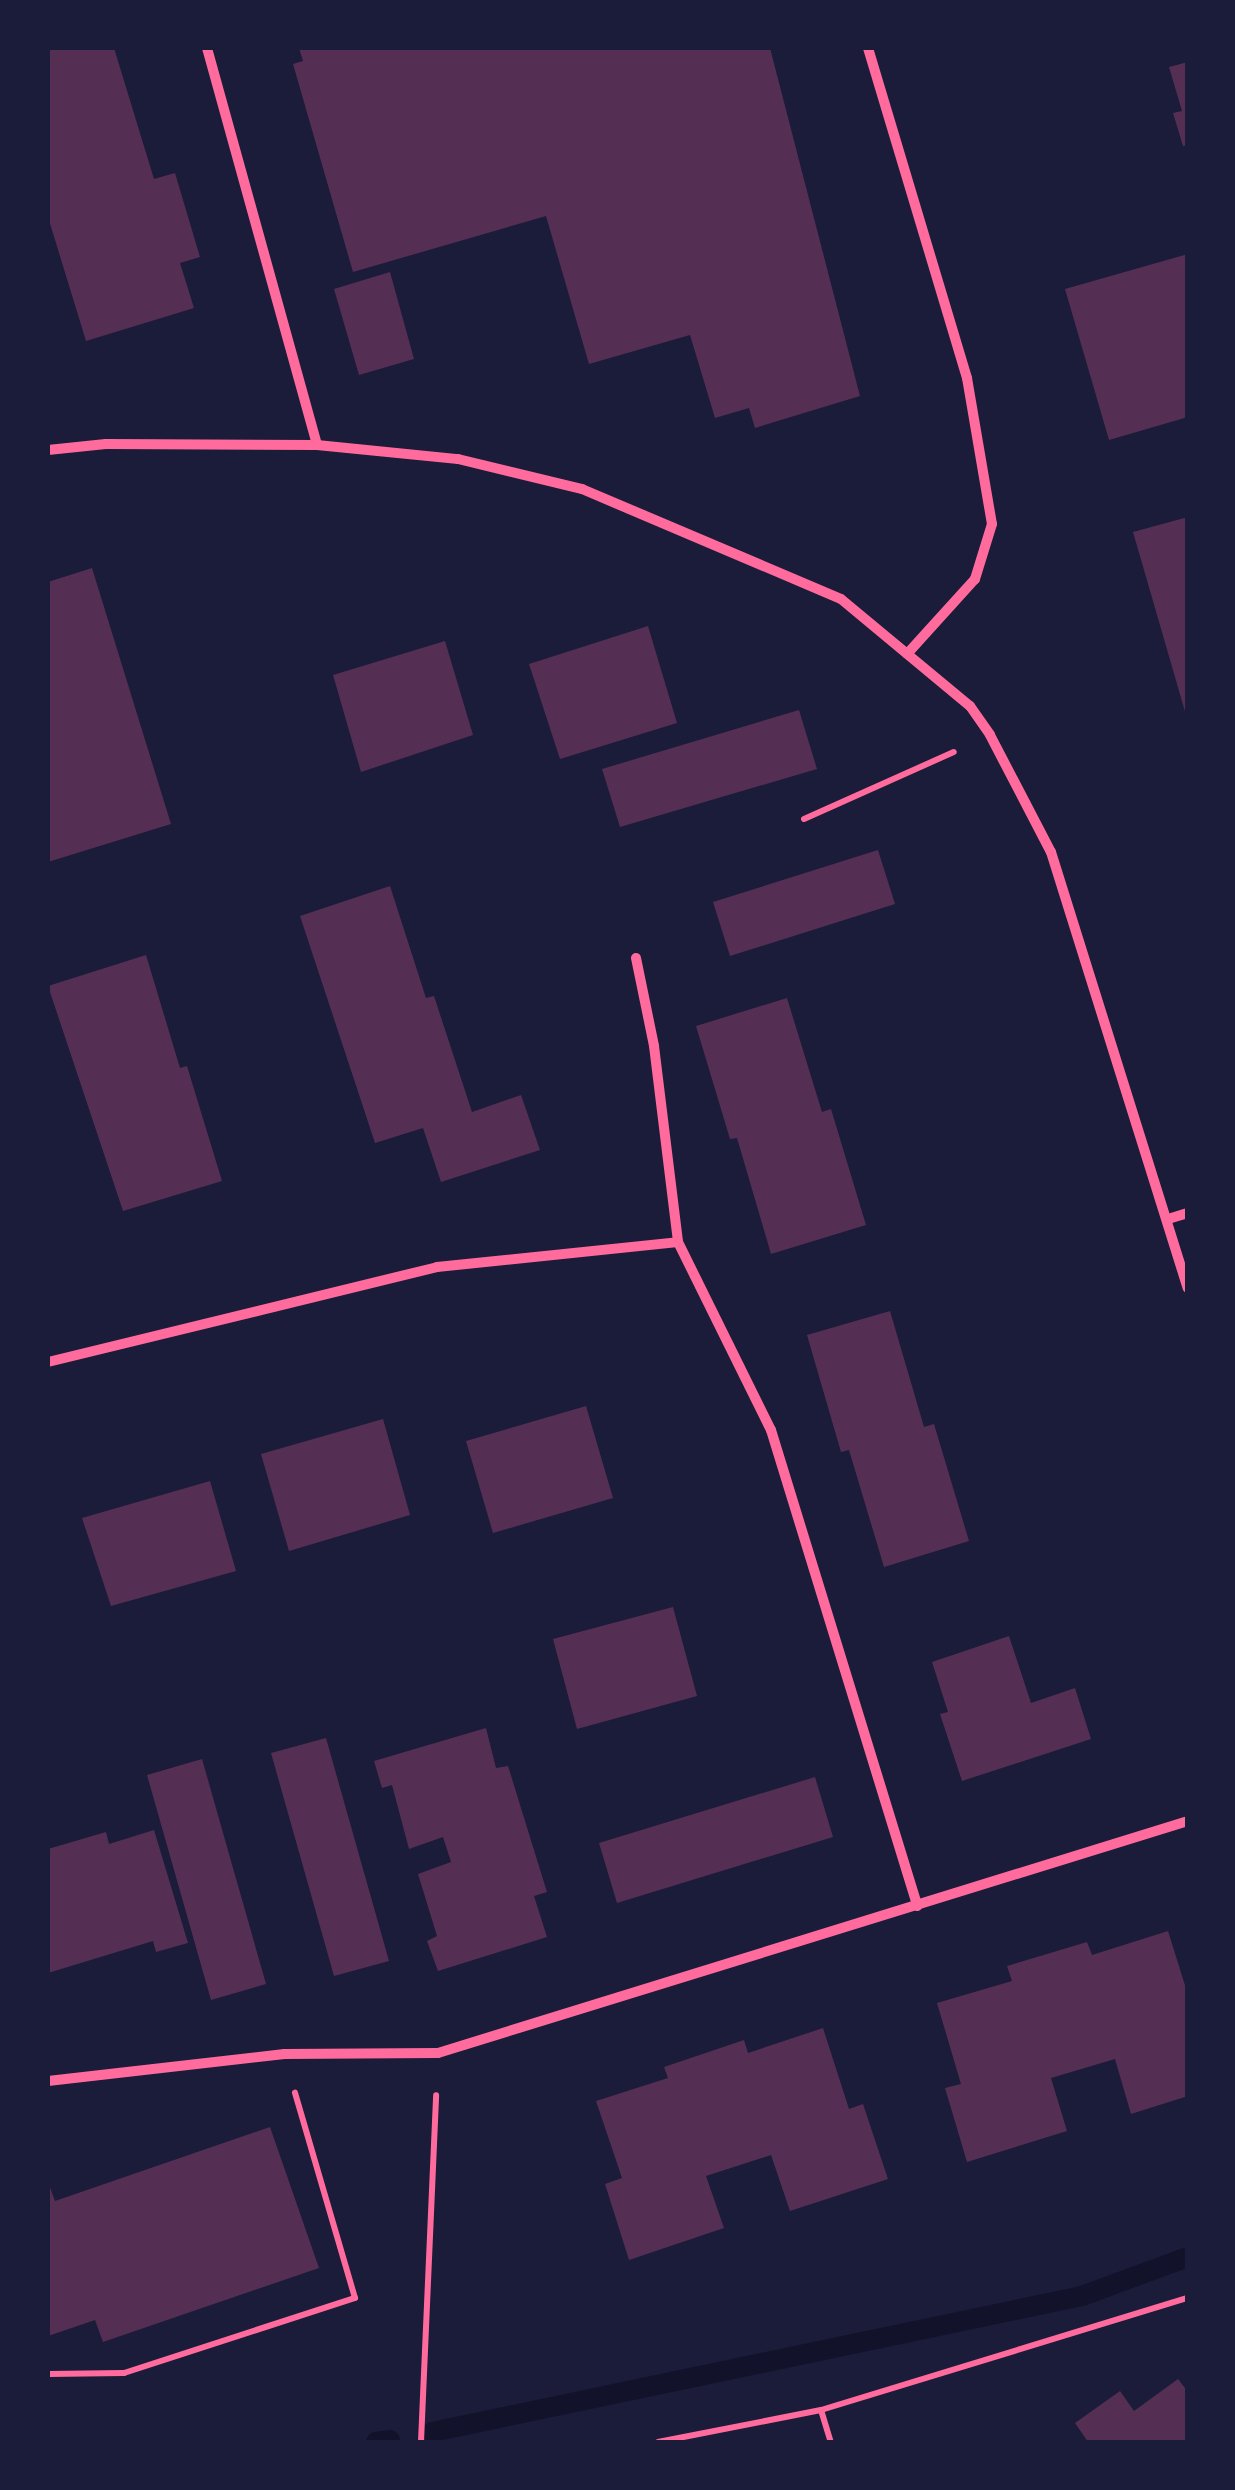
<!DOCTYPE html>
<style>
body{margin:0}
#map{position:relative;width:1235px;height:2490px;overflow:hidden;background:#1b1b3a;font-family:"Alegreya Sans",sans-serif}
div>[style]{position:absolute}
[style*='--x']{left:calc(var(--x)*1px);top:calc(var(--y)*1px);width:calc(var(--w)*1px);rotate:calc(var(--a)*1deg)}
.stream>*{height:20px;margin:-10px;padding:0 10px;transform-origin:10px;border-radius:10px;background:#12122b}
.building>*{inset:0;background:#542f53}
.path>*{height:6px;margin:-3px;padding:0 3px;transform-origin:3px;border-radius:3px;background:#ff6b9d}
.minor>*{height:10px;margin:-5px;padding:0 5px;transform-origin:5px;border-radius:5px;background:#ff6b9d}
span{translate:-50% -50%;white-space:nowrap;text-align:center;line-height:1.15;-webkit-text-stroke:10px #1b1b3a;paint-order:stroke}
.frame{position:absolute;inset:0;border:50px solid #1b1b3a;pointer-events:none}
</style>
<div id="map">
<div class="stream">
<i style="--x:432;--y:2432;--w:664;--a:-11.82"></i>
<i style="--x:1082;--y:2296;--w:113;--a:-20.2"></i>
<i style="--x:376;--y:2442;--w:14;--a:-8"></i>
</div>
<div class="building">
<i style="clip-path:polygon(48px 48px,114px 48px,154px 179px,175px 173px,200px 257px,180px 263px,194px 308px,86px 341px,48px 217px)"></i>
<i style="clip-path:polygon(299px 48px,770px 48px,860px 396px,755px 428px,749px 408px,715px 418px,690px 335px,589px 364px,546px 216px,353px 272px,293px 64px,303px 61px)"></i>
<i style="clip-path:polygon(1188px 62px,1188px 145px,1183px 146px,1173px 113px,1182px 111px,1169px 67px)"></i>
<i style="clip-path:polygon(1188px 254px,1188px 417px,1109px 440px,1065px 289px)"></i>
<i style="clip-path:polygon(390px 272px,414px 359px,359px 375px,334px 289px)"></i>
<i style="clip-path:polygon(1188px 517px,1188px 714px,1186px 715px,1133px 532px)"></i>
<i style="clip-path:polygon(92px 568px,171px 824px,48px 862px,48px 582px)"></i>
<i style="clip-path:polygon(648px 626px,677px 723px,560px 759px,529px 664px)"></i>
<i style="clip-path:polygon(445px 641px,473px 735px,361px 772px,333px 675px)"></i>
<i style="clip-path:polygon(799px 710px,817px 769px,620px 827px,602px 769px)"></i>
<i style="clip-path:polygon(878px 850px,895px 904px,730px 956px,713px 902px)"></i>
<i style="clip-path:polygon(390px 886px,426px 998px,434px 996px,472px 1112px,521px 1095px,540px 1150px,441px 1182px,423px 1128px,375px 1143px,300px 916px)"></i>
<i style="clip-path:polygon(146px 955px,180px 1068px,187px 1066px,222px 1181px,123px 1211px,48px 986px)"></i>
<i style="clip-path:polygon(787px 998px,822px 1112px,831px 1109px,866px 1225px,771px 1254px,737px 1138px,730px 1139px,696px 1026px)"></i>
<i style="clip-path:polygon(890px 1311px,924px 1427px,934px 1424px,969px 1541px,884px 1567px,849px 1450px,841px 1452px,807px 1335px)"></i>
<i style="clip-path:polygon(586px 1406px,613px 1498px,493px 1533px,466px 1441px)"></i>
<i style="clip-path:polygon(383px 1419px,410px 1515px,289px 1551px,261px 1454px)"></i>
<i style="clip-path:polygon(210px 1481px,236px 1571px,111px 1606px,82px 1518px)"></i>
<i style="clip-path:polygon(673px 1607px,697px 1696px,577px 1729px,553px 1639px)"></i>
<i style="clip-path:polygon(1009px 1636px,1031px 1703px,1075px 1688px,1091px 1739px,962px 1781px,940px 1714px,948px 1712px,932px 1662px)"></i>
<i style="clip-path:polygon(486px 1728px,496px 1768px,508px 1766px,547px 1892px,534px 1896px,547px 1937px,438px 1971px,427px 1941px,437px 1936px,418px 1874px,451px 1862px,443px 1837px,409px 1849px,392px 1785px,382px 1788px,374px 1761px)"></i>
<i style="clip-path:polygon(326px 1738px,389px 1961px,334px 1976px,271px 1753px)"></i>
<i style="clip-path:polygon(202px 1759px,266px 1984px,211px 2000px,147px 1775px)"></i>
<i style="clip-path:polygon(815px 1777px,833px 1837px,617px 1903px,599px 1843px)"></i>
<i style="clip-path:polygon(154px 1830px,188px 1943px,156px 1952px,153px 1941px,48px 1973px,48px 1849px,106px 1832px,109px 1844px)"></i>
<i style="clip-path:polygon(1168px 1931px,1188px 1995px,1188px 2096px,1131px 2114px,1115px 2059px,1051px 2078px,1067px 2131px,967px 2162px,945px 2088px,961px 2084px,937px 2003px,1012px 1981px,1007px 1966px,1087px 1942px,1092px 1955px)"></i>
<i style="clip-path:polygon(823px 2028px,849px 2109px,863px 2104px,888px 2179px,790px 2211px,771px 2155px,706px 2176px,724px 2228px,629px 2260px,605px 2184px,622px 2178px,596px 2101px,668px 2078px,664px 2067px,744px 2040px,748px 2053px)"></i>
<i style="clip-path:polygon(270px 2127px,319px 2268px,103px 2342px,95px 2320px,48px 2336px,48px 2182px,55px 2201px)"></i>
<i style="clip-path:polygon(1178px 2379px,1188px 2392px,1188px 2442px,1088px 2442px,1075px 2423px,1120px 2391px,1134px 2411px)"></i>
</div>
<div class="path">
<i style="--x:804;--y:819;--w:164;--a:-24.1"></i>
<i style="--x:48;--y:2374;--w:76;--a:-0.8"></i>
<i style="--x:124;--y:2373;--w:243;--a:-18"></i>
<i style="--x:355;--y:2298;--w:214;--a:-106.3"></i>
<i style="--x:821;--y:2410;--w:34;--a:73"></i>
<i style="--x:421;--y:2442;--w:347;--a:-87.5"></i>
<i style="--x:658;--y:2442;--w:166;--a:-11.1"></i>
<i style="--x:821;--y:2410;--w:384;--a:-17"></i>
</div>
<div class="minor">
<i style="--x:207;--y:48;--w:412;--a:74.5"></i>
<i style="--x:868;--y:48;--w:345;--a:73.3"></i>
<i style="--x:967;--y:378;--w:148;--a:80.3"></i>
<i style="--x:992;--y:524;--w:58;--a:107.2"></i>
<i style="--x:975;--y:579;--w:101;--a:132.2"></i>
<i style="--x:48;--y:450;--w:58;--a:-5.9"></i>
<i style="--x:106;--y:444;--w:211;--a:0.3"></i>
<i style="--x:317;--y:445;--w:142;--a:5.7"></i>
<i style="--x:458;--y:459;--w:128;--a:13.6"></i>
<i style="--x:582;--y:489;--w:281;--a:23"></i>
<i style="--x:841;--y:599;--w:168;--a:39.7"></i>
<i style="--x:970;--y:706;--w:35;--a:55"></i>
<i style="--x:990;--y:735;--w:132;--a:62.5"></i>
<i style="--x:1051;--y:852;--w:457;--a:72.6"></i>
<i style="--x:636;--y:958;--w:90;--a:78.4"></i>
<i style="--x:654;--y:1046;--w:197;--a:83"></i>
<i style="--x:678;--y:1242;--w:210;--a:63.7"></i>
<i style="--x:771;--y:1430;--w:498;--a:72.9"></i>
<i style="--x:1168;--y:1219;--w:21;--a:-17"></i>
<i style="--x:48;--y:1362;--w:400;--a:-13.7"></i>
<i style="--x:437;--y:1267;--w:242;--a:-5.9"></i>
<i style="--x:48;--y:2081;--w:238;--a:-6.5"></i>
<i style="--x:284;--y:2054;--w:154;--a:-0.4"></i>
<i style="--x:438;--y:2053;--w:785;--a:-17.19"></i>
</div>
<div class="frame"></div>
</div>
